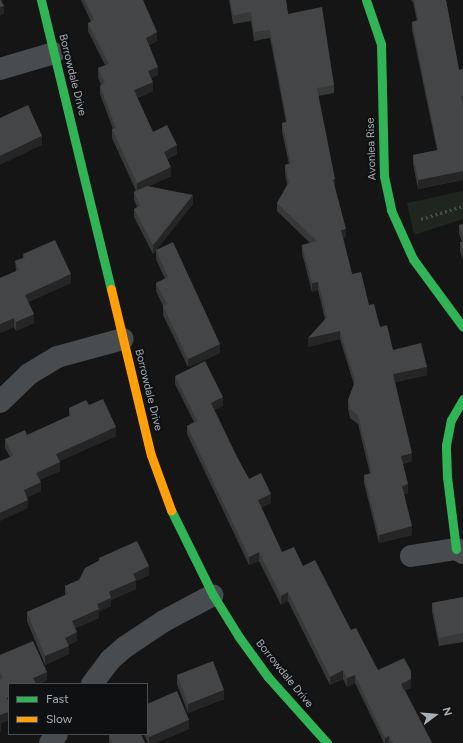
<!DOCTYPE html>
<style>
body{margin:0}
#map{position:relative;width:463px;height:743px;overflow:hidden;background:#151515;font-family:Figtree,sans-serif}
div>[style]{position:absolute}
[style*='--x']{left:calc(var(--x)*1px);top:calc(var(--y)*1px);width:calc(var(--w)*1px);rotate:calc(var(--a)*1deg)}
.green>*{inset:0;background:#1f261f}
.path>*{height:2.5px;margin-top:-1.25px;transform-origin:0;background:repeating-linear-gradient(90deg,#4b4c50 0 2px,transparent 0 5px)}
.street>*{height:22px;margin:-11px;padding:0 11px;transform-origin:11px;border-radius:11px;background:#494c4e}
.fast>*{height:9px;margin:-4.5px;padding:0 4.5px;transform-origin:4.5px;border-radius:4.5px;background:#30b455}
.slow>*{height:9px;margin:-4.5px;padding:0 4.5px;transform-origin:4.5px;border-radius:4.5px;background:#ff9f0a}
.wall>*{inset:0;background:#373939}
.shaded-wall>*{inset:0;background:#252525}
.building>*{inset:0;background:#434547}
span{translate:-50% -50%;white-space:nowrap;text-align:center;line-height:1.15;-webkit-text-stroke:4px #0f1011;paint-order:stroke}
.street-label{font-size:11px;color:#a6aeb6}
.legend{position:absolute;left:8px;top:683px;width:140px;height:52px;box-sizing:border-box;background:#0f1011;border:1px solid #4b4f53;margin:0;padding:5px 7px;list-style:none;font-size:12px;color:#a6aeb6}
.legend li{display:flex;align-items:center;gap:8px;height:20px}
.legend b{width:20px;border:1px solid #4b4f53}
.north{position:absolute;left:415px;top:695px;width:40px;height:40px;-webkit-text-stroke:3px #0f1011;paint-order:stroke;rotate:74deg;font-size:11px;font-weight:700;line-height:16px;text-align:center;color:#a6aeb6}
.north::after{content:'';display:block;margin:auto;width:14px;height:18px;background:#a6aeb6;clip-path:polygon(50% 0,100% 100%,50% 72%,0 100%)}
</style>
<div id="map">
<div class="green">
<i style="clip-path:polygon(463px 191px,463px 219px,414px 235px,407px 203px)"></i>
</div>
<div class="path">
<i style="--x:421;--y:219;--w:44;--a:-17.2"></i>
</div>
<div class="street">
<i style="--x:0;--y:69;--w:56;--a:-16.5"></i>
<i style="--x:0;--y:402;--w:40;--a:-44"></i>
<i style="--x:29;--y:374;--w:33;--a:-31"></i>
<i style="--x:57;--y:357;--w:68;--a:-15.3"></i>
<i style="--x:411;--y:556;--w:46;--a:-8.8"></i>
<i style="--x:456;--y:549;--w:8;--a:30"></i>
<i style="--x:92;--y:684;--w:30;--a:-53"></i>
<i style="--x:110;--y:660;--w:20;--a:-41"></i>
<i style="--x:125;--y:647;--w:47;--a:-33.7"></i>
<i style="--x:164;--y:621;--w:55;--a:-28"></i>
<i style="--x:50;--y:743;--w:11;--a:-52"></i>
</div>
<div class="fast">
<i style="--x:41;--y:0;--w:297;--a:76.4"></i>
<i style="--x:366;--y:0;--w:46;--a:71.2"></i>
<i style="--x:381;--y:44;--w:132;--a:88.7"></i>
<i style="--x:384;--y:176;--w:35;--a:78"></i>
<i style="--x:391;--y:210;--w:54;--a:65.8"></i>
<i style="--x:413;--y:259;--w:84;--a:53.7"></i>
<i style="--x:171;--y:510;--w:95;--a:63.7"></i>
<i style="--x:213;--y:595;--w:49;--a:58.2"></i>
<i style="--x:239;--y:637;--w:49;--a:54.1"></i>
<i style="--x:268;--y:677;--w:89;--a:48.2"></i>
<i style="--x:456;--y:549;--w:73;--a:-97.1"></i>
<i style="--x:447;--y:477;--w:32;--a:-92"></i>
<i style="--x:446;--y:445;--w:25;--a:-79"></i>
<i style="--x:451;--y:420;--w:24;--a:-60"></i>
</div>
<div class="slow">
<i style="--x:111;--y:289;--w:171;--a:76.5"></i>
<i style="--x:151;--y:455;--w:59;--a:70"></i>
</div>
<div class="wall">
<i style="clip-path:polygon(81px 0,143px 0,157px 41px,149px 45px,158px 75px,151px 78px,153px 91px,137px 98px,153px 132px,177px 154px,167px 159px,171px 176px,149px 186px,193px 204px,156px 250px,220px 353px,188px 367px,163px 315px,163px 306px,156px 291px,156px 283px,165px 279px,156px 259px,156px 251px,153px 254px,134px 217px,134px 209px,137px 207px,134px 200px,134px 192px,136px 191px,112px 138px,112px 129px,113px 129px,100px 94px,100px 86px,101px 85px,98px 77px,98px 68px,105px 65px,88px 31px,88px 23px,91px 22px)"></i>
<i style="clip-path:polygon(229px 0,286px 0,288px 14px,334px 85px,334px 93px,318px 96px,335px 188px,346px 237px,343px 238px,352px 274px,369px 305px,380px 327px,393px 350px,427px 375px,395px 382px,412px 461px,403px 464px,408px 493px,404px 494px,412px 535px,379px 543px,364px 483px,364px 475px,370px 474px,358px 424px,350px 418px,348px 409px,348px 400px,354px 385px,340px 339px,308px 347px,325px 319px,318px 290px,312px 292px,302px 253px,302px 245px,310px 243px,277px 211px,277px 203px,287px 185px,285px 173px,285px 165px,289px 164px,282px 132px,282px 123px,286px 122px,270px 38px,254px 41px,251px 21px,233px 24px)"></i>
<i style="clip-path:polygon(411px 0,446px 0,459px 70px,463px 69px,463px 180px,418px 189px,413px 164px,413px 155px,437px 150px,412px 30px,412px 22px,417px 21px,413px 2px)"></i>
<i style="clip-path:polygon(463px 224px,463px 260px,460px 251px,460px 242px,462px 242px,459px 234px,459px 225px)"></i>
<i style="clip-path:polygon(23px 254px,71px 283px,28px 302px,34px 323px,16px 331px,14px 327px,0 333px,0 278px,16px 271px,15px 261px,23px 258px)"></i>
<i style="clip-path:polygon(175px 376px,223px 406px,214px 410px,238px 459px,249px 479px,271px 503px,261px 507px,282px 552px,303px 566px,351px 630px,378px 670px,411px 688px,405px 690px,432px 743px,384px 743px,355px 683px,347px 687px,343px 679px,330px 685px,288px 601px,281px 605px,259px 561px,249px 565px,187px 434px,187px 426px,194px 422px,175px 384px)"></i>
<i style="clip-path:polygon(89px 405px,116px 436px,59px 461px,60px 471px,39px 480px,41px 491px,27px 497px,28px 508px,10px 457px,5px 448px,5px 439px,27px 435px,69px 416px,69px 408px)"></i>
<i style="clip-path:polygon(99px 558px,149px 575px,136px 581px,136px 589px,111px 600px,111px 606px,99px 611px,99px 618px,75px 628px,77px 641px,68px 645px,69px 654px,45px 665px,27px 621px,27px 612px,65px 595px,65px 586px,79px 580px,99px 561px)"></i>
<i style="clip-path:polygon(463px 597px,463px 642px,439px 646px,432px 612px,432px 603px)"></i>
<i style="clip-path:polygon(0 655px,47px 681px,9px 684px,1px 724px,1px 732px,0 732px)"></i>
<i style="clip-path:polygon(177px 675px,224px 699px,188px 713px,177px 684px)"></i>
<i style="clip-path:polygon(147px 704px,189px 729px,155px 743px,148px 743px,144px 734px,147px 734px)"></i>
<i style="clip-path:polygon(109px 735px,145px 743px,109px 743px)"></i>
</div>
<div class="shaded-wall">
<i style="clip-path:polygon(4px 6px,4px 14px,0 16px,0 7px)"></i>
<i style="clip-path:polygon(157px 32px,157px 41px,146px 46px,146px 38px)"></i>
<i style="clip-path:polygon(158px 67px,158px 75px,148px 80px,148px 71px)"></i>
<i style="clip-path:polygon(153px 82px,153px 91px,134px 99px,134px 90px)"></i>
<i style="clip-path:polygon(42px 136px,42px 145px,0 165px,0 156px)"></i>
<i style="clip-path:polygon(177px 145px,177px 154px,164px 160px,164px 152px)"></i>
<i style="clip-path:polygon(171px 167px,171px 176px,137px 192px,137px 183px)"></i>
<i style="clip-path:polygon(463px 171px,463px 180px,418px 189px,418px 180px)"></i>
<i style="clip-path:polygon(335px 179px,335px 188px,333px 180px)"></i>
<i style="clip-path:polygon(193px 195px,193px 204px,153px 254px,153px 245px)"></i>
<i style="clip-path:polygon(346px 229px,346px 237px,341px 238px,341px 230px)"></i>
<i style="clip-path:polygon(71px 274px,71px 283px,25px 303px,25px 295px)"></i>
<i style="clip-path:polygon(318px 282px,318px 290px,312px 292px,312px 283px)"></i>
<i style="clip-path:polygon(34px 314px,34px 323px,16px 331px,16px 322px)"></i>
<i style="clip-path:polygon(14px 318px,14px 327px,0 333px,0 324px)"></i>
<i style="clip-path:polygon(340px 331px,340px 339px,308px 347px,308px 338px)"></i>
<i style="clip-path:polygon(220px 344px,220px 353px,188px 367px,188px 359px)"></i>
<i style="clip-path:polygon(427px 367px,427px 375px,393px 383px,393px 374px)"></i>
<i style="clip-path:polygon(223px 397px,223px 406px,211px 412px,211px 403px)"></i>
<i style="clip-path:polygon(116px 427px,116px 436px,56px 463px,56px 454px)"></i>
<i style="clip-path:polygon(412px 453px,412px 461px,401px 464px,401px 456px)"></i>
<i style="clip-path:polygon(60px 462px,60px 471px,36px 481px,36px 473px)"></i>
<i style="clip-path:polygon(41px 482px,41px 491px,24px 499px,24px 490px)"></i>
<i style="clip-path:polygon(408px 484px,408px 493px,402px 494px,402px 486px)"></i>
<i style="clip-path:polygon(271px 494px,271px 503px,258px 509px,258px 500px)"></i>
<i style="clip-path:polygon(28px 500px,28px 508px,0 521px,0 513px)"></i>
<i style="clip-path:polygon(412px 526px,412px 535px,379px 543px,379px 535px)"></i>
<i style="clip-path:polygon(259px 552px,259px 561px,249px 565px,249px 557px)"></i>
<i style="clip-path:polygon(149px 566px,149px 575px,136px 581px,136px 589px,111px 600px,111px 606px,99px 611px,99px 618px,72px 630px,72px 621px,97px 604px,109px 592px,133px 574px)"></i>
<i style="clip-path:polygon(288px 592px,288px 601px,281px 605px,281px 596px)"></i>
<i style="clip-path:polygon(77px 632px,77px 641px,65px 646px,65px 638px)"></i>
<i style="clip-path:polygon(69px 646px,69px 654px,45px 665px,45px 656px)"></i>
<i style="clip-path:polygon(343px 670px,343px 679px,330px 685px,330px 677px)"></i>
<i style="clip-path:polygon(47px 672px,47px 681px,39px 684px,33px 684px,33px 678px)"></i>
<i style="clip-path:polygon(355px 675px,355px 683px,347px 687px,347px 678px)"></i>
<i style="clip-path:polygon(411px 679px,411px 688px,401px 692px,401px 684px)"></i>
<i style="clip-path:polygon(224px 690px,224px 699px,188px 713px,188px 704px)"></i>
<i style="clip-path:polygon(9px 712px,9px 720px,1px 724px,1px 732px,0 732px,0 715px)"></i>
<i style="clip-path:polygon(189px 720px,189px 729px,155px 743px,149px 743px,149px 737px)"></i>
<i style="clip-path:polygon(389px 736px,389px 743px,385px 743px,385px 738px)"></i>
</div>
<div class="building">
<i style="clip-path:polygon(0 0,1px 0,4px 6px,0 7px)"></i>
<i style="clip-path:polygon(85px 0,143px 0,157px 32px,146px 38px,158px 67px,148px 71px,153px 82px,134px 90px,153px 132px,167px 125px,177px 145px,164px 152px,171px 167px,137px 183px,112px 129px,116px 128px,100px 86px,105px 83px,98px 68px,109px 64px,88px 23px,94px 20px)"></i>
<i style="clip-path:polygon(230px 0,286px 0,288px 14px,322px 7px,334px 85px,317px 88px,335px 179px,333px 180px,346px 229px,341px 230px,352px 274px,361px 272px,369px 305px,374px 304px,380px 327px,387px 325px,393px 350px,421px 343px,427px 367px,393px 374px,412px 453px,401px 456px,408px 484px,402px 486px,412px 526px,379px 535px,364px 475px,372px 473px,358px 415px,350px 409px,348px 400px,355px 381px,340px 331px,308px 338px,327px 317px,318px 282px,312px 283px,302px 245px,317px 241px,277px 203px,289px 182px,285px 165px,291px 163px,282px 123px,287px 122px,270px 30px,254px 32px,251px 12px,233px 15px)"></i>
<i style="clip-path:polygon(414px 0,446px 0,459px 70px,463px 69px,463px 96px,461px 96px,463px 106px,463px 171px,418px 180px,413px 155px,438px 150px,412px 22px,418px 20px)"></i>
<i style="clip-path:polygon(28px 105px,42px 136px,0 156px,0 118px)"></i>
<i style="clip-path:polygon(147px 186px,193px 195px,153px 245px,134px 209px,140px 206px,134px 192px)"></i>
<i style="clip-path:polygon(463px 224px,463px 237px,459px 225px)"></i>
<i style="clip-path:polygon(55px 240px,71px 274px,25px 295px,34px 314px,16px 322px,14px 318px,0 324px,0 278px,19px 270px,15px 261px,25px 257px,23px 254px)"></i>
<i style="clip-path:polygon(173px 242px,220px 344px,188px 359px,163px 306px,167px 304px,156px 283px,168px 277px,156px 250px)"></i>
<i style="clip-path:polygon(460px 242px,463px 242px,463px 251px)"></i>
<i style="clip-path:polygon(205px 361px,223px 397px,211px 403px,238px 459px,249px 479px,261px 473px,271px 494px,258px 500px,282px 552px,294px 547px,303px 566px,315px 560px,351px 630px,356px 628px,378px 670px,404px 658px,411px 671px,411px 679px,401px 684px,432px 743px,393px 743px,389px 736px,385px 738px,355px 675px,347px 678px,343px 670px,330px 677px,288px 592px,281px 596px,259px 552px,249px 557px,187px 426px,197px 421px,175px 376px)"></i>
<i style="clip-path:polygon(103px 399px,116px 427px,56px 454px,60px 462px,36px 473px,41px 482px,24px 490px,28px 500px,0 513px,0 461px,13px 456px,5px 439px,25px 430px,27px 435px,71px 415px,69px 408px,86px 400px,89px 405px)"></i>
<i style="clip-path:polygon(137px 541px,149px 566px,133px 574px,136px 580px,109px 592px,111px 598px,97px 604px,99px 609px,72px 621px,77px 632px,65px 638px,69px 646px,45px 656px,27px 612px,68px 594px,65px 586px,79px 580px,85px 568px,100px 560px,99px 558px)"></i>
<i style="clip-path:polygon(463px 597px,463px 633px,439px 638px,432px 603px)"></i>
<i style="clip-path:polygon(33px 641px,47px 672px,33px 678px,36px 684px,9px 684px,9px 697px,7px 698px,9px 702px,9px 712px,0 715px,0 680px,3px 678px,0 672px,0 655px)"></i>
<i style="clip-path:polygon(213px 661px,224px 690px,188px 704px,177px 675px)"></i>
<i style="clip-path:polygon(177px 691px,189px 720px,149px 737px,147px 733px,147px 704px)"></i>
<i style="clip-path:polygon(111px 734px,141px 734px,145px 743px,112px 743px,109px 735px)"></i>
</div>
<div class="street-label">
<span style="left:72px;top:75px;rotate:76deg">Borrowdale Drive</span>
<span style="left:372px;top:149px;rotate:-92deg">Avonlea Rise</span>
<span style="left:148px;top:390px;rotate:76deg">Borrowdale Drive</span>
<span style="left:284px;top:674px;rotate:51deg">Borrowdale Drive</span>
</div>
<ul class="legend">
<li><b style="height:5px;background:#30b455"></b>Fast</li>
<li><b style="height:5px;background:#ff9f0a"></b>Slow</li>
</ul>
<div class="north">N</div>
</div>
